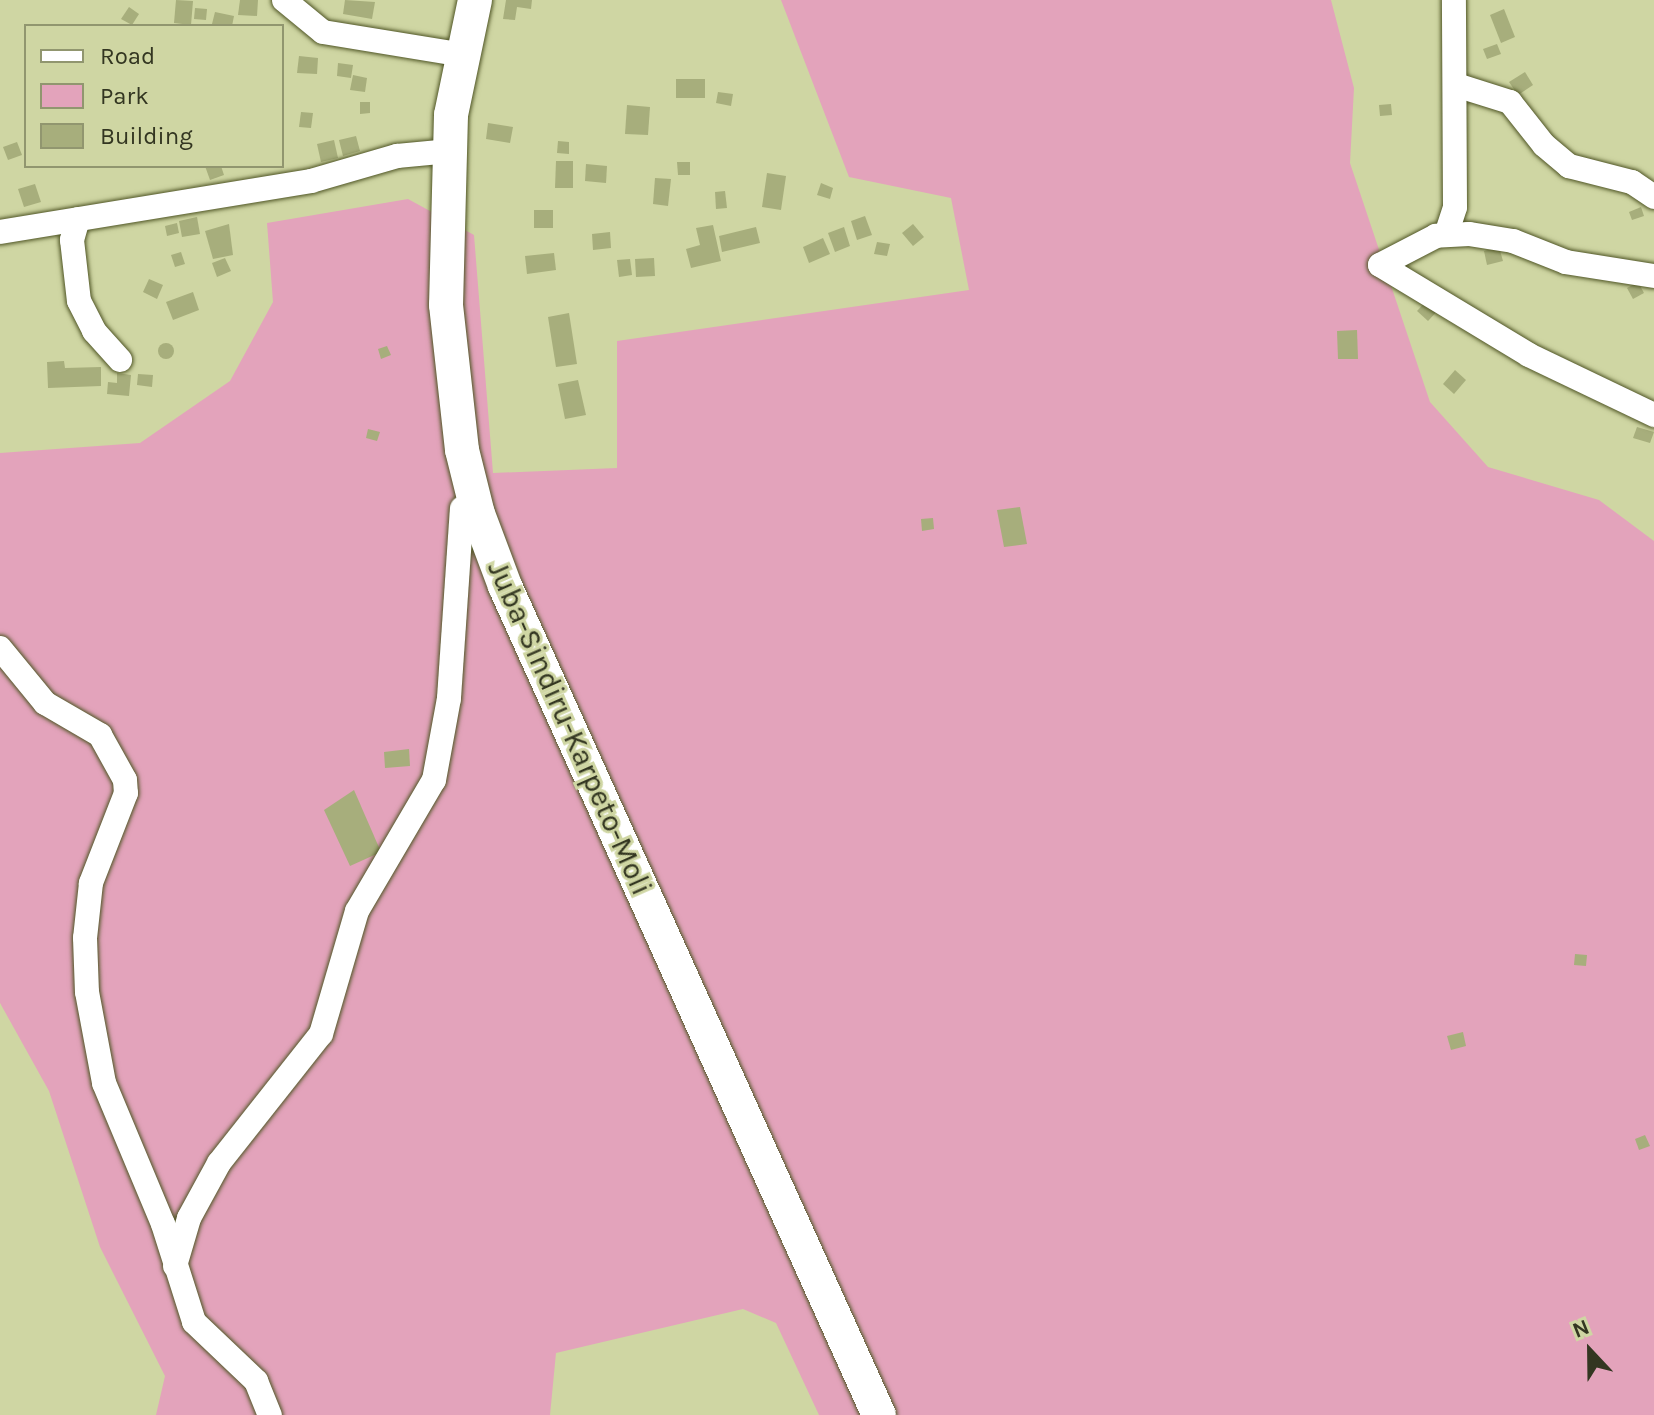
<!DOCTYPE html>
<style>
body{margin:0}
#map{position:relative;width:1654px;height:1415px;overflow:hidden;background:#cfd6a3;font-family:Karla,sans-serif}
div>[style]{position:absolute}
[style*='--x']{left:calc(var(--x)*1px);top:calc(var(--y)*1px);width:calc(var(--w)*1px);rotate:calc(var(--a)*1deg)}
.green>*{inset:0;background:#e3a3bb}
.building>*{inset:0;background:#a7ae7c}
.round{border-radius:50%}
.roads{filter:drop-shadow(0 0 2px #4f5525) drop-shadow(0 0 2px #4f5525)}
.street>*{height:24px;margin:-12px;padding:0 12px;transform-origin:12px;border-radius:12px;background:#fff}
.secondary>*{height:34px;margin:-17px;padding:0 17px;transform-origin:17px;border-radius:17px;background:#fff}
span{translate:-50% -50%;white-space:nowrap;text-align:center;line-height:1.15;-webkit-text-stroke:6px #cfd6a3;paint-order:stroke}
.street-label{font-size:30px;color:#333621}
.legend{position:absolute;left:24px;top:24px;width:260px;height:144px;box-sizing:border-box;background:#cfd6a3;border:2px solid #91966f;margin:0;padding:10px 14px;list-style:none;font-size:24px;color:#333621}
.legend li{display:flex;align-items:center;gap:16px;height:40px}
.legend b{width:40px;border:2px solid #91966f}
.north{position:absolute;left:1550px;top:1311px;width:80px;height:80px;-webkit-text-stroke:6px #cfd6a3;paint-order:stroke;rotate:338deg;font-size:22px;font-weight:700;line-height:32px;text-align:center;color:#333621}
.north::after{content:'';display:block;margin:auto;width:28px;height:36px;background:#333621;clip-path:polygon(50% 0,100% 100%,50% 72%,0 100%)}
</style>
<div id="map">
<div class="green">
<i style="clip-path:polygon(781px 0,1331px 0,1354px 88px,1350px 163px,1430px 402px,1488px 467px,1599px 500px,1654px 541px,1654px 1415px,819px 1415px,776px 1323px,743px 1309px,556px 1353px,550px 1415px,156px 1415px,165px 1376px,100px 1247px,49px 1091px,0 1003px,0 453px,140px 443px,230px 381px,273px 302px,267px 223px,408px 199px,474px 235px,493px 473px,617px 468px,617px 341px,969px 290px,951px 198px,849px 177px)"></i>
</div>
<div class="building">
<i style="clip-path:polygon(176px 0,193px 1px,191px 25px,174px 23px)"></i>
<i style="clip-path:polygon(240px 0,258px 0,257px 16px,238px 15px)"></i>
<i style="clip-path:polygon(345px 0,375px 2px,372px 19px,343px 14px)"></i>
<i style="clip-path:polygon(506px 0,532px 0,531px 9px,517px 7px,515px 20px,503px 19px)"></i>
<i style="clip-path:polygon(129px 7px,139px 14px,132px 25px,121px 19px)"></i>
<i style="clip-path:polygon(195px 8px,207px 9px,206px 20px,194px 19px)"></i>
<i style="clip-path:polygon(1504px 9px,1515px 37px,1501px 43px,1490px 15px)"></i>
<i style="clip-path:polygon(215px 12px,234px 16px,232px 26px,212px 24px)"></i>
<i style="clip-path:polygon(1497px 44px,1501px 54px,1487px 59px,1483px 49px)"></i>
<i style="clip-path:polygon(299px 56px,318px 58px,317px 74px,297px 73px)"></i>
<i style="clip-path:polygon(338px 63px,353px 65px,351px 78px,337px 76px)"></i>
<i style="clip-path:polygon(1525px 72px,1533px 85px,1518px 95px,1509px 82px)"></i>
<i style="clip-path:polygon(353px 75px,367px 78px,365px 92px,350px 90px)"></i>
<i style="clip-path:polygon(676px 79px,705px 79px,705px 98px,676px 98px)"></i>
<i style="clip-path:polygon(718px 92px,733px 94px,731px 106px,716px 103px)"></i>
<i style="clip-path:polygon(360px 102px,370px 102px,370px 113px,360px 114px)"></i>
<i style="clip-path:polygon(1391px 104px,1392px 115px,1380px 116px,1379px 105px)"></i>
<i style="clip-path:polygon(627px 105px,650px 107px,648px 135px,625px 134px)"></i>
<i style="clip-path:polygon(301px 112px,313px 113px,311px 128px,299px 127px)"></i>
<i style="clip-path:polygon(488px 123px,513px 127px,510px 143px,486px 139px)"></i>
<i style="clip-path:polygon(356px 136px,360px 151px,343px 156px,339px 140px)"></i>
<i style="clip-path:polygon(334px 140px,338px 158px,321px 162px,317px 144px)"></i>
<i style="clip-path:polygon(558px 141px,569px 142px,569px 154px,557px 153px)"></i>
<i style="clip-path:polygon(17px 142px,22px 155px,8px 160px,3px 147px)"></i>
<i style="clip-path:polygon(556px 161px,573px 161px,573px 188px,555px 188px)"></i>
<i style="clip-path:polygon(677px 162px,690px 162px,690px 175px,678px 175px)"></i>
<i style="clip-path:polygon(586px 164px,607px 166px,606px 183px,585px 181px)"></i>
<i style="clip-path:polygon(205px 166px,221px 166px,224px 175px,210px 180px)"></i>
<i style="clip-path:polygon(767px 173px,786px 176px,781px 210px,762px 207px)"></i>
<i style="clip-path:polygon(655px 178px,671px 179px,668px 206px,653px 204px)"></i>
<i style="clip-path:polygon(821px 183px,833px 188px,830px 199px,817px 195px)"></i>
<i style="clip-path:polygon(35px 184px,41px 202px,24px 207px,18px 189px)"></i>
<i style="clip-path:polygon(725px 191px,727px 208px,716px 209px,715px 192px)"></i>
<i style="clip-path:polygon(1641px 207px,1644px 216px,1632px 220px,1629px 212px)"></i>
<i style="clip-path:polygon(534px 210px,553px 210px,553px 228px,534px 228px)"></i>
<i style="clip-path:polygon(865px 216px,872px 235px,857px 240px,851px 221px)"></i>
<i style="clip-path:polygon(197px 217px,200px 234px,182px 237px,179px 221px)"></i>
<i style="clip-path:polygon(177px 223px,179px 233px,167px 236px,165px 226px)"></i>
<i style="clip-path:polygon(229px 224px,233px 255px,213px 259px,205px 231px)"></i>
<i style="clip-path:polygon(913px 224px,924px 237px,913px 246px,902px 233px)"></i>
<i style="clip-path:polygon(713px 225px,721px 261px,691px 268px,686px 249px,700px 245px,696px 228px)"></i>
<i style="clip-path:polygon(756px 227px,760px 243px,722px 252px,719px 236px)"></i>
<i style="clip-path:polygon(844px 227px,850px 246px,835px 252px,828px 233px)"></i>
<i style="clip-path:polygon(610px 232px,611px 248px,593px 250px,592px 234px)"></i>
<i style="clip-path:polygon(823px 238px,830px 254px,809px 263px,803px 247px)"></i>
<i style="clip-path:polygon(877px 242px,890px 244px,887px 256px,874px 254px)"></i>
<i style="clip-path:polygon(1499px 247px,1503px 261px,1487px 265px,1484px 251px)"></i>
<i style="clip-path:polygon(181px 252px,185px 264px,175px 267px,171px 255px)"></i>
<i style="clip-path:polygon(554px 253px,556px 270px,527px 274px,525px 256px)"></i>
<i style="clip-path:polygon(225px 258px,231px 271px,217px 277px,212px 263px)"></i>
<i style="clip-path:polygon(654px 258px,655px 276px,636px 277px,635px 259px)"></i>
<i style="clip-path:polygon(630px 259px,632px 275px,619px 277px,617px 260px)"></i>
<i style="clip-path:polygon(149px 279px,163px 285px,157px 299px,143px 292px)"></i>
<i style="clip-path:polygon(1638px 282px,1644px 293px,1633px 299px,1627px 288px)"></i>
<i style="clip-path:polygon(193px 292px,199px 310px,173px 320px,166px 302px)"></i>
<i style="clip-path:polygon(1430px 297px,1441px 307px,1428px 321px,1417px 311px)"></i>
<i style="clip-path:polygon(569px 313px,577px 364px,556px 367px,548px 317px)"></i>
<i style="clip-path:polygon(1357px 330px,1358px 359px,1338px 359px,1337px 331px)"></i>
<i class="round" style="left:158px;top:343px;width:16px;height:16px"></i>
<i style="clip-path:polygon(387px 346px,391px 355px,381px 359px,378px 349px)"></i>
<i style="clip-path:polygon(64px 361px,65px 368px,101px 367px,101px 386px,48px 388px,47px 362px)"></i>
<i style="clip-path:polygon(1455px 370px,1466px 380px,1454px 394px,1443px 384px)"></i>
<i style="clip-path:polygon(117px 373px,131px 375px,129px 396px,107px 394px,108px 382px,117px 383px)"></i>
<i style="clip-path:polygon(138px 374px,153px 375px,152px 387px,137px 385px)"></i>
<i style="clip-path:polygon(578px 380px,586px 415px,565px 419px,558px 384px)"></i>
<i style="clip-path:polygon(1637px 427px,1654px 432px,1650px 443px,1633px 438px)"></i>
<i style="clip-path:polygon(368px 429px,380px 432px,377px 441px,366px 438px)"></i>
<i style="clip-path:polygon(1020px 507px,1027px 544px,1004px 547px,997px 510px)"></i>
<i style="clip-path:polygon(933px 518px,934px 529px,922px 531px,921px 519px)"></i>
<i style="clip-path:polygon(409px 749px,410px 766px,385px 768px,384px 752px)"></i>
<i style="clip-path:polygon(354px 790px,381px 852px,350px 866px,324px 810px)"></i>
<i style="clip-path:polygon(1575px 954px,1587px 955px,1586px 966px,1574px 965px)"></i>
<i style="clip-path:polygon(1463px 1032px,1466px 1046px,1451px 1050px,1447px 1036px)"></i>
<i style="clip-path:polygon(1645px 1135px,1650px 1146px,1639px 1150px,1635px 1139px)"></i>
</div>
<div class="roads">
<div class="street">
<i style="--x:284;--y:0;--w:50;--a:39.4"></i>
<i style="--x:323;--y:32;--w:142;--a:9.3"></i>
<i style="--x:1456;--y:85;--w:57;--a:17.5"></i>
<i style="--x:1510;--y:102;--w:55;--a:51.7"></i>
<i style="--x:1544;--y:145;--w:33;--a:40"></i>
<i style="--x:1569;--y:166;--w:65;--a:14.3"></i>
<i style="--x:1632;--y:182;--w:27;--a:34"></i>
<i style="--x:78;--y:219;--w:22;--a:106"></i>
<i style="--x:72;--y:240;--w:61;--a:83.5"></i>
<i style="--x:79;--y:301;--w:34;--a:63"></i>
<i style="--x:94;--y:331;--w:39;--a:48"></i>
<i style="--x:0;--y:232;--w:315;--a:-9.3"></i>
<i style="--x:311;--y:181;--w:90;--a:-16.2"></i>
<i style="--x:397;--y:156;--w:53;--a:-5.4"></i>
<i style="--x:1446;--y:235;--w:29;--a:-72"></i>
<i style="--x:1455;--y:207;--w:207;--a:-90.3"></i>
<i style="--x:1654;--y:276;--w:89;--a:-171"></i>
<i style="--x:1566;--y:262;--w:57;--a:-158.4"></i>
<i style="--x:1513;--y:241;--w:45;--a:-171"></i>
<i style="--x:1469;--y:234;--w:33;--a:177"></i>
<i style="--x:1436;--y:236;--w:63;--a:152.6"></i>
<i style="--x:1380;--y:265;--w:174;--a:31.1"></i>
<i style="--x:1529;--y:355;--w:139;--a:25.6"></i>
<i style="--x:0;--y:648;--w:71;--a:50.7"></i>
<i style="--x:45;--y:703;--w:64;--a:30.2"></i>
<i style="--x:100;--y:735;--w:51;--a:60.9"></i>
<i style="--x:125;--y:780;--w:13;--a:86"></i>
<i style="--x:126;--y:793;--w:97;--a:111.3"></i>
<i style="--x:91;--y:883;--w:55;--a:96.2"></i>
<i style="--x:85;--y:938;--w:54;--a:87.9"></i>
<i style="--x:87;--y:992;--w:93;--a:79.4"></i>
<i style="--x:104;--y:1083;--w:153;--a:67.3"></i>
<i style="--x:163;--y:1224;--w:103;--a:72.4"></i>
<i style="--x:194;--y:1322;--w:86;--a:43.6"></i>
<i style="--x:256;--y:1381;--w:37;--a:68"></i>
<i style="--x:175;--y:1266;--w:50;--a:-73.7"></i>
<i style="--x:189;--y:1218;--w:63;--a:-61.4"></i>
<i style="--x:219;--y:1163;--w:164;--a:-51.7"></i>
<i style="--x:321;--y:1034;--w:128;--a:-73.7"></i>
<i style="--x:357;--y:911;--w:152;--a:-59.6"></i>
<i style="--x:434;--y:780;--w:83;--a:-79.6"></i>
<i style="--x:449;--y:698;--w:190;--a:-86.1"></i>
</div>
<div class="secondary">
<i style="--x:475;--y:0;--w:117;--a:101.8"></i>
<i style="--x:451;--y:115;--w:190;--a:91.5"></i>
<i style="--x:446;--y:305;--w:146;--a:83.7"></i>
<i style="--x:462;--y:450;--w:66;--a:76"></i>
<i style="--x:478;--y:514;--w:77;--a:69.4"></i>
<i style="--x:505;--y:586;--w:909;--a:65.72"></i>
</div>
</div>
<div class="street-label">
<span style="left:570px;top:728px;rotate:66deg">Juba-Sindiru-Karpeto-Moli</span>
</div>
<ul class="legend">
<li><b style="height:10px;background:#fff"></b>Road</li>
<li><b style="height:22px;background:#e3a3bb"></b>Park</li>
<li><b style="height:22px;background:#a7ae7c"></b>Building</li>
</ul>
<div class="north">N</div>
</div>
